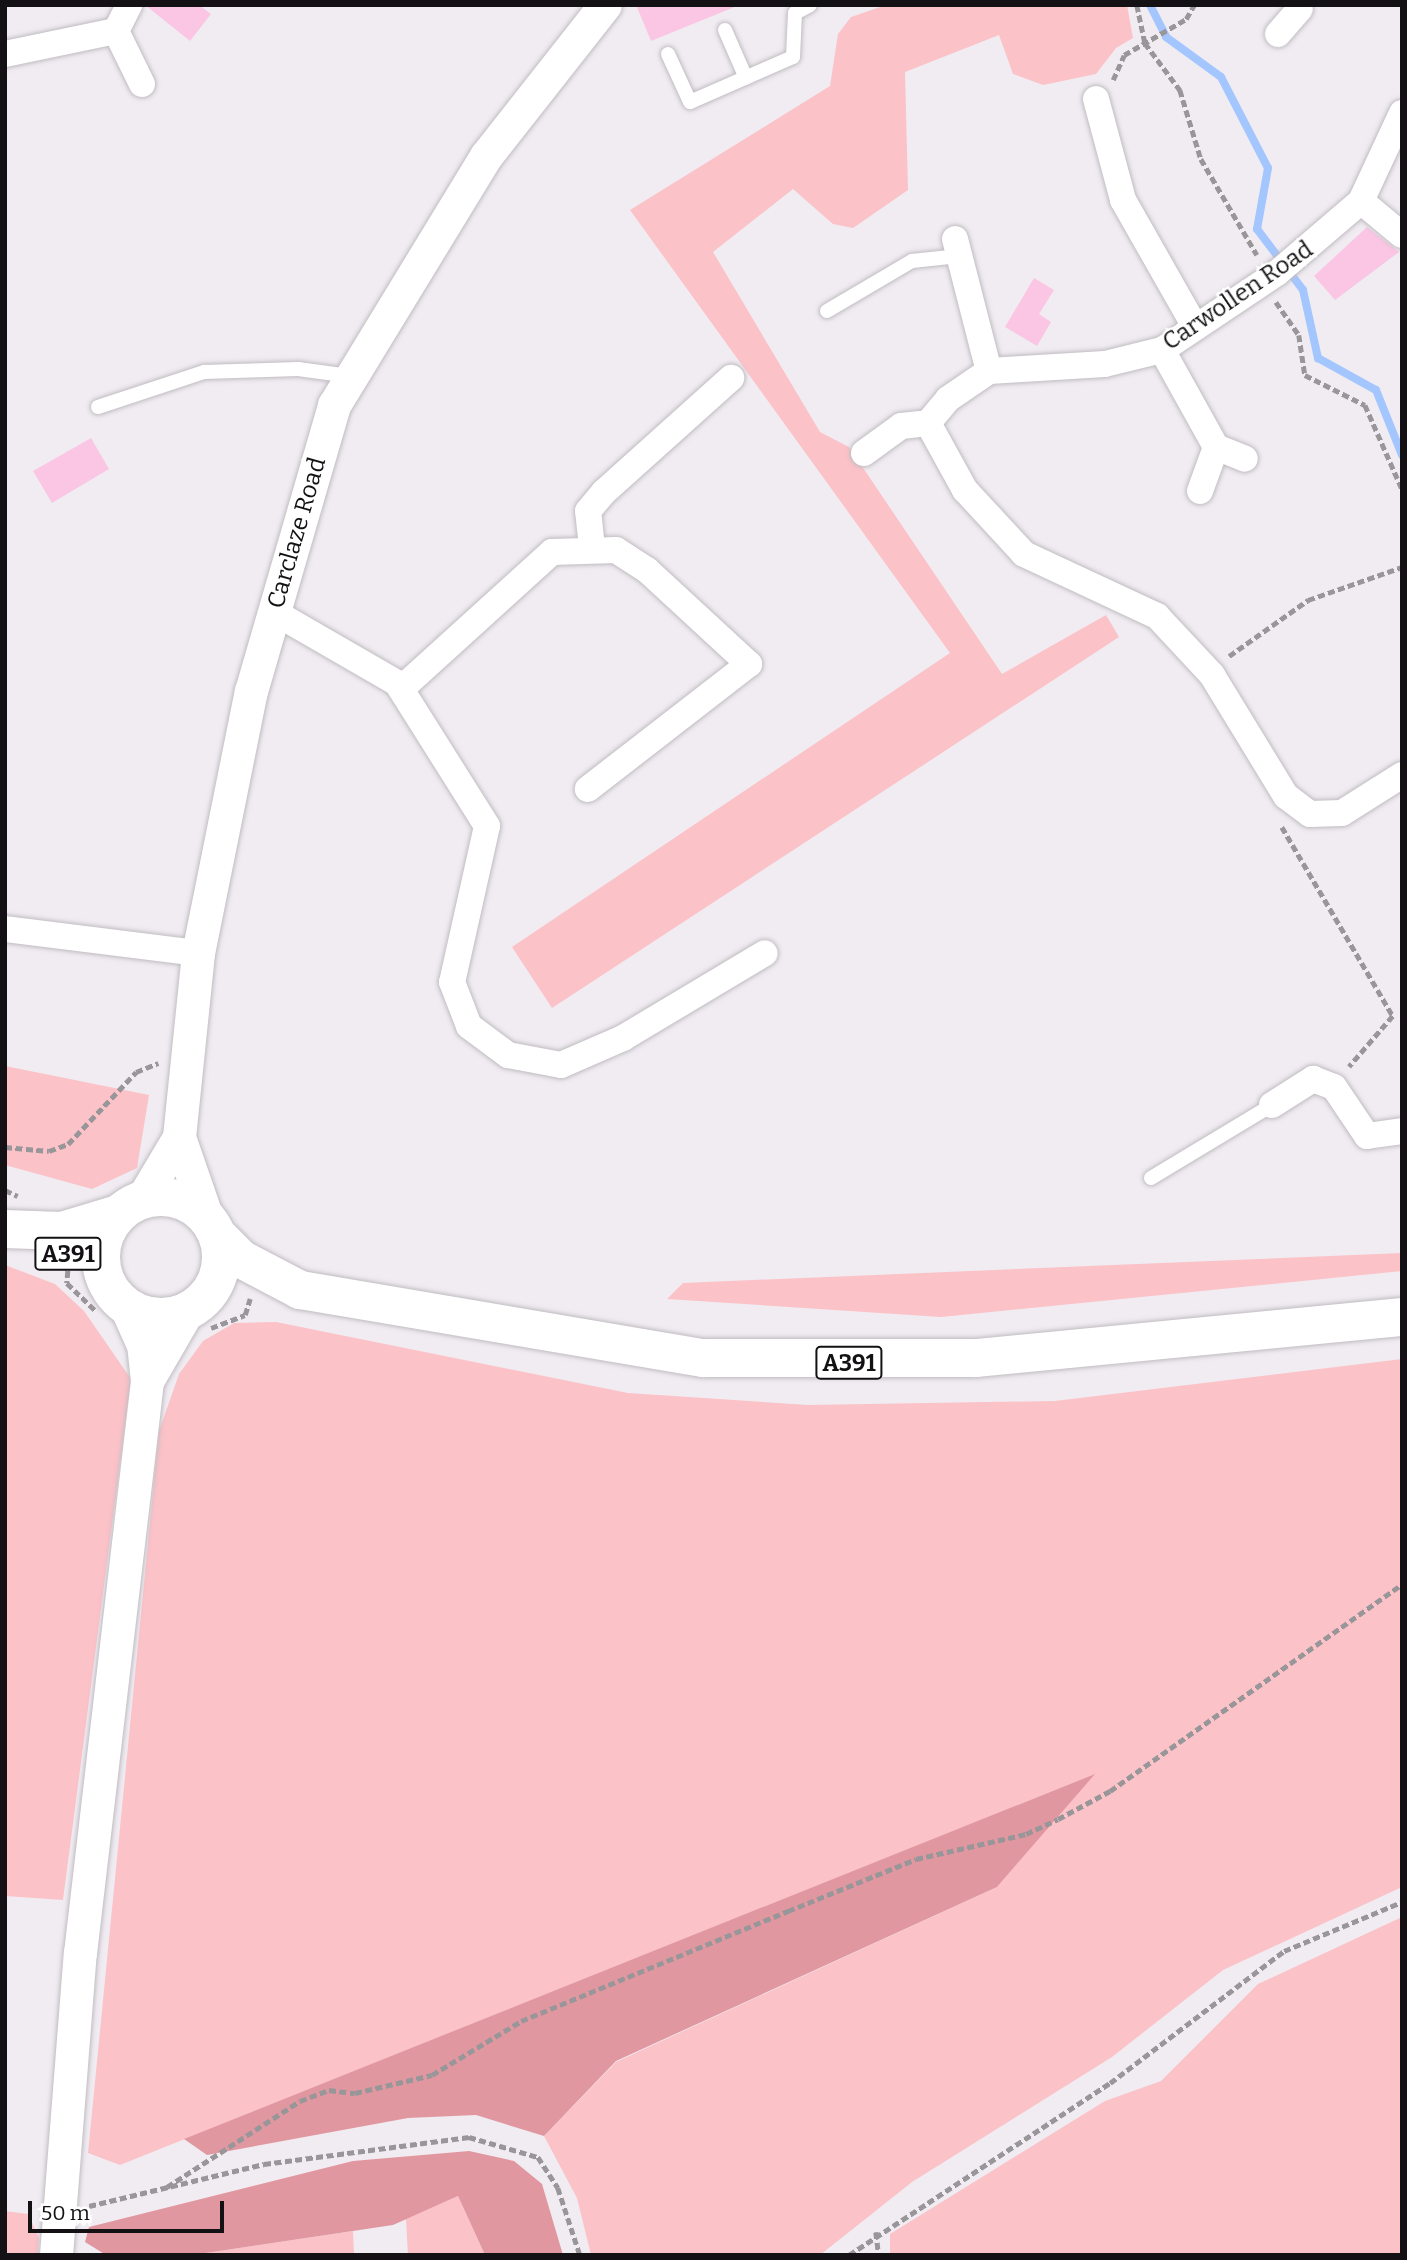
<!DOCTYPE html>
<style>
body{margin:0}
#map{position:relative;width:1407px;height:2260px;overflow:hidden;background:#f0ecf2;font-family:Bitter,serif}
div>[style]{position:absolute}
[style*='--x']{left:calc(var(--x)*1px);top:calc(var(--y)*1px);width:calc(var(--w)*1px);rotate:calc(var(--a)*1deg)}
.green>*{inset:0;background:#fbc2c8}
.forest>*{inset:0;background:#e197a0}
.stream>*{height:8px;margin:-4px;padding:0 4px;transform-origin:4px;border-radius:4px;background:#a4c6ff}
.building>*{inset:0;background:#fbc6e4}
.path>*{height:4.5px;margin-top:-2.25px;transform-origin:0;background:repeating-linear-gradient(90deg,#99969a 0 7px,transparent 0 10.5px)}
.roads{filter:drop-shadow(0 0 2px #c0bcc1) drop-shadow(0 0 2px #c0bcc1)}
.service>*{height:14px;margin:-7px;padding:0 7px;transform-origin:7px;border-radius:7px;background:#fff}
.minor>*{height:26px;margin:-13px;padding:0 13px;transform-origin:13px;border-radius:13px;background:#fff}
.tertiary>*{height:33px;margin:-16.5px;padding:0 16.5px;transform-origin:16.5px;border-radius:16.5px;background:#fff}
.trunk>*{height:38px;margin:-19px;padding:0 19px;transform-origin:19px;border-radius:19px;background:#fff}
.trunk>.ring{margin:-19px;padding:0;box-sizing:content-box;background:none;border:38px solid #fff;border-radius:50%}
span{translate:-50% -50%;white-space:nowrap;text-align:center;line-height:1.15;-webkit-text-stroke:5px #fff;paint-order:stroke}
.shield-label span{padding:2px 5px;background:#fff;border:2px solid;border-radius:5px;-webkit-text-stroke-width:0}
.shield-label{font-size:23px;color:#131113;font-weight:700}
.street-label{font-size:24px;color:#131113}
.frame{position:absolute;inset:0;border:7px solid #131113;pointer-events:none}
.scale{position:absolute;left:28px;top:2201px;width:196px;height:32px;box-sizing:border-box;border:4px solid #131113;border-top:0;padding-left:9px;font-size:21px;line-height:24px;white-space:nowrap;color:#131113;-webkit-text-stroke:5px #fff;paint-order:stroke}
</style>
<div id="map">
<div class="green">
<i style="clip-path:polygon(886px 5px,1127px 5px,1133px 38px,1116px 48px,1096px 74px,1043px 85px,1013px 74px,999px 35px,905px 72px,908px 190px,853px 228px,833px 224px,793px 189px,713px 252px,820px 432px,849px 447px,1002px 674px,1106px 615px,1119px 637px,552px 1008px,512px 947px,950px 653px,630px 210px,830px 86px,838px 34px,851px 17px)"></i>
<i style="clip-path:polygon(5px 1066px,149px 1095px,137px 1168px,92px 1189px,5px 1165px)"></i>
<i style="clip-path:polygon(1402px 1253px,1402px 1271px,941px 1317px,667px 1299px,683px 1283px)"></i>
<i style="clip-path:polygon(5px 1265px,55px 1284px,84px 1311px,131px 1379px,63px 1900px,5px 1896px)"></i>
<i style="clip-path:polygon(276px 1322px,628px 1393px,808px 1405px,1055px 1401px,1402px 1359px,1402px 1887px,1223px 1970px,1112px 2057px,912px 2182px,820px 2255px,591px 2255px,577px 2198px,544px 2136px,616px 2062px,997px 1887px,1093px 1775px,120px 2165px,88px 2153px,159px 1431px,179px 1374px,203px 1341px,234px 1323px)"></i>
<i style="clip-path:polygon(1402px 1917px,1402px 2255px,890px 2255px,890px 2234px,1105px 2101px,1161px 2081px,1258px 1984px)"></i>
<i style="clip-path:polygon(458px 2196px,485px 2255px,408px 2255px,406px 2219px)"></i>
<i style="clip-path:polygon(5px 2211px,28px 2214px,39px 2238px,38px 2255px,5px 2255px)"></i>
<i style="clip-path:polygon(353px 2231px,354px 2255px,192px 2255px)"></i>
</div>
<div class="forest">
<i style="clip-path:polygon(1095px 1774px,997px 1887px,616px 2061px,544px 2136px,476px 2115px,408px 2118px,207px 2155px,184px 2139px)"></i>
<i style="clip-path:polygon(469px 2151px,514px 2161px,542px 2184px,563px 2255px,485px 2255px,458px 2196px,393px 2225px,192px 2255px,106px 2255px,85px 2242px,89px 2227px,353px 2161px)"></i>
</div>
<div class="stream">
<i style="--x:1150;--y:5;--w:36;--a:63"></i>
<i style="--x:1166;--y:37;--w:68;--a:36"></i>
<i style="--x:1221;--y:77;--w:102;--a:62.7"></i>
<i style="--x:1268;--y:168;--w:62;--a:100.2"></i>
<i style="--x:1257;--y:229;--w:76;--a:53"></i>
<i style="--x:1303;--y:290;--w:70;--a:77.6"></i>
<i style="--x:1318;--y:358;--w:66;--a:28.9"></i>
<i style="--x:1376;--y:390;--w:70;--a:68.2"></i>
</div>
<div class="building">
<i style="clip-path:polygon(145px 5px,199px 5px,211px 14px,190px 41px)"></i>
<i style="clip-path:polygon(636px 5px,737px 5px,737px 6px,651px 41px)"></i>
<i style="clip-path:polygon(1367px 227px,1399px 252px,1335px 300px,1314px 276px)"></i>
<i style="clip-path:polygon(1034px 278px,1054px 290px,1039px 314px,1051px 322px,1037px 346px,1005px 327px)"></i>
<i style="clip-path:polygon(91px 438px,109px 469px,52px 503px,33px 471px)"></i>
</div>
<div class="path">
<i style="--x:1137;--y:5;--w:39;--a:78"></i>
<i style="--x:1145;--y:43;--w:59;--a:53.3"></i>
<i style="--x:1180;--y:90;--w:72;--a:73.1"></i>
<i style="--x:1201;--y:159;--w:111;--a:59.7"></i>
<i style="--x:1113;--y:80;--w:27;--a:-66"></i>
<i style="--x:1124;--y:55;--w:72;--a:-30.1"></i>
<i style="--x:1186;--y:19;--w:16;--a:-60"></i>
<i style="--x:1276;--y:302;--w:40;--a:55.1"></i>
<i style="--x:1299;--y:335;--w:40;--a:81.5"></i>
<i style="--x:1305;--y:375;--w:67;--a:26.6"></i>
<i style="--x:1365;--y:405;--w:92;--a:66.2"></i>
<i style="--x:1229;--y:656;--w:97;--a:-35.3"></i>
<i style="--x:1308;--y:600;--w:100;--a:-19.3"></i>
<i style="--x:1282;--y:827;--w:219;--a:59.6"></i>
<i style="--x:1393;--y:1016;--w:67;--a:130.8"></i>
<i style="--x:5;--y:1147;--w:44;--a:5.2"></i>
<i style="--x:49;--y:1151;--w:20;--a:-20"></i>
<i style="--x:68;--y:1144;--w:99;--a:-46.6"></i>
<i style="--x:136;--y:1072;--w:24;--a:-22"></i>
<i style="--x:5;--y:1190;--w:14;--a:25"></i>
<i style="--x:69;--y:1260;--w:23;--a:95"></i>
<i style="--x:67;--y:1283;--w:40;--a:44"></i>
<i style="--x:211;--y:1328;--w:36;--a:-21"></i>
<i style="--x:245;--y:1315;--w:17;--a:-73"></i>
<i style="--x:167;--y:2187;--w:158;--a:-32.9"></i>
<i style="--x:300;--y:2101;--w:31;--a:-21"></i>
<i style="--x:329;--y:2090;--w:26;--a:7"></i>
<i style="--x:355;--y:2093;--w:79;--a:-13.2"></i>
<i style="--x:432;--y:2075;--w:104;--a:-31.2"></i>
<i style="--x:521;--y:2021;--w:289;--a:-22.4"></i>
<i style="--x:788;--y:1911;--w:138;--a:-22.1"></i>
<i style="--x:916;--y:1859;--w:113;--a:-12.8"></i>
<i style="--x:1026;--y:1834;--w:35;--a:-25"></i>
<i style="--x:1058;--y:1819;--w:59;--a:-28.3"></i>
<i style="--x:1110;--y:1791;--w:358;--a:-35.3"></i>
<i style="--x:89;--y:2206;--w:180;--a:-13.5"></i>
<i style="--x:264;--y:2164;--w:207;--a:-7.5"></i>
<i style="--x:469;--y:2137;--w:72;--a:16.2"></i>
<i style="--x:538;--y:2157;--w:37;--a:57"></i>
<i style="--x:558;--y:2188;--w:71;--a:71.8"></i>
<i style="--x:876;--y:2232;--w:23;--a:83"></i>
<i style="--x:849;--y:2255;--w:313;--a:-33.4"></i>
<i style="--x:1110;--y:2083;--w:218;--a:-37.2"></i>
<i style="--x:1284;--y:1951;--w:128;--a:-22.6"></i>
</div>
<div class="roads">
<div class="service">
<i style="--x:725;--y:30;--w:52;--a:66.4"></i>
<i style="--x:668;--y:54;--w:53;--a:65.4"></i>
<i style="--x:690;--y:102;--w:112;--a:-23.6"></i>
<i style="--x:793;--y:57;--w:44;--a:-87.4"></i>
<i style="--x:795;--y:13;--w:17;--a:-28"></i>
<i style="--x:827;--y:311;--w:99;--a:-30.5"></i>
<i style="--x:912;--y:261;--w:47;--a:-6.1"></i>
<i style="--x:98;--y:407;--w:112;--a:-18.3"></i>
<i style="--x:204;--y:372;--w:94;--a:-1.8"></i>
<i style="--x:298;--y:369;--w:52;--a:7.7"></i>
<i style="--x:1151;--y:1178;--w:141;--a:-31.1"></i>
</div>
<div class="minor">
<i style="--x:116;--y:31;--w:59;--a:63.9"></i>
<i style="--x:1278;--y:34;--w:33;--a:-49"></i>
<i style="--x:5;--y:54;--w:113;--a:-11.7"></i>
<i style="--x:116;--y:31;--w:29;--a:-63"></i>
<i style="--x:1096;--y:99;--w:105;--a:75"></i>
<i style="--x:1123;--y:200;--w:146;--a:60.4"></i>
<i style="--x:1361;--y:201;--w:53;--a:39.7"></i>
<i style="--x:955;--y:239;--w:136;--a:75.6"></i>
<i style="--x:1162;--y:350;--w:111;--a:60.9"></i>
<i style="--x:928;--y:423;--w:77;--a:61.1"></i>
<i style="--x:965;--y:490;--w:87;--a:47.3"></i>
<i style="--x:1024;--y:554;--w:147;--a:25"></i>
<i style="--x:1157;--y:616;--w:81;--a:47"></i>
<i style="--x:1212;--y:675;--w:142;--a:58.6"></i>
<i style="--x:1286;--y:796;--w:30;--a:37"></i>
<i style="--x:1310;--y:814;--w:32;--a:-2"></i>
<i style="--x:1342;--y:813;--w:71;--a:-32.3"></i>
<i style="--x:864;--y:453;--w:46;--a:-36.1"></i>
<i style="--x:901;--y:426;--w:27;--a:-6"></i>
<i style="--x:928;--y:423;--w:31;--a:-50"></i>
<i style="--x:948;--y:399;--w:50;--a:-34.3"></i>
<i style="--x:989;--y:371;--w:116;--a:-3.5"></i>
<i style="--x:1105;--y:364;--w:59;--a:-13.8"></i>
<i style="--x:1162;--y:350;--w:138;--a:-33.8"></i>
<i style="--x:1277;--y:273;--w:111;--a:-40.6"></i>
<i style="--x:1361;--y:201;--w:97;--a:-65"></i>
<i style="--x:1200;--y:491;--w:47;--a:-70"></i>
<i style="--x:1216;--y:447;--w:31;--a:22"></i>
<i style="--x:592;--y:548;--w:37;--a:-96"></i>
<i style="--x:588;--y:511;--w:25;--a:-50"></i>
<i style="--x:604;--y:492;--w:171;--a:-41.9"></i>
<i style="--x:274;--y:612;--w:142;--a:30"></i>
<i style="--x:397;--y:683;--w:169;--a:57.8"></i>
<i style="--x:487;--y:826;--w:160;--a:102.6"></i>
<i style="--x:452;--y:982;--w:47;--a:68.9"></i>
<i style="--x:469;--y:1026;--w:49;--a:36.6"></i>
<i style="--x:508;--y:1055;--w:54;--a:10.7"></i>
<i style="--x:561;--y:1065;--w:68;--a:-23.5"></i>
<i style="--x:623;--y:1038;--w:165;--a:-30.9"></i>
<i style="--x:401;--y:689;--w:204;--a:-42.2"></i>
<i style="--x:552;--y:552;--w:64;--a:-1.8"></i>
<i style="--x:616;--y:550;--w:37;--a:33"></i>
<i style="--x:647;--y:570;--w:139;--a:42.7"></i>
<i style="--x:749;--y:664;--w:204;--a:142.2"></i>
<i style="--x:5;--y:929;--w:194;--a:7.1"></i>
<i style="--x:1272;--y:1105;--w:49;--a:-32.4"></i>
<i style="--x:1313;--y:1079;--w:22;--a:21"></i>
<i style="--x:1334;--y:1087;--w:59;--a:56"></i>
<i style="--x:1367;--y:1136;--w:35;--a:-8"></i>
</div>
<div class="tertiary">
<i style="--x:141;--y:1201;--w:74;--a:-59.3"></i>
<i style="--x:207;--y:1218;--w:86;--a:-109.1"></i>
<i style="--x:179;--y:1137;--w:185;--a:-84.1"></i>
<i style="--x:198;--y:953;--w:267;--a:-78.6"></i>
<i style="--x:251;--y:691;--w:298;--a:-73.8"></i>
<i style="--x:334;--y:405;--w:292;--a:-58.6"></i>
<i style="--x:486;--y:156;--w:192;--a:-51.8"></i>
<i style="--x:147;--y:1381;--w:80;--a:-59.9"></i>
<i style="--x:56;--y:2255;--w:303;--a:-85.5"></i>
<i style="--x:80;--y:1953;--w:576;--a:-83.32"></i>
<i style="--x:147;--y:1381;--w:36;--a:-96"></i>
<i style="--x:143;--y:1345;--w:42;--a:-114.1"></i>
</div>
<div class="trunk">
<i class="ring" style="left:101px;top:1197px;width:82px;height:82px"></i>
<i style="--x:5;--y:1229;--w:57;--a:2"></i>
<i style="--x:62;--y:1231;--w:59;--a:-16.9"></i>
<i style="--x:217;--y:1235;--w:34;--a:45"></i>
<i style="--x:241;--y:1259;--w:67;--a:27.7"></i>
<i style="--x:300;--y:1290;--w:409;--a:9.6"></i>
<i style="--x:703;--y:1358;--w:273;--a:0"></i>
<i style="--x:976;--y:1358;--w:428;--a:-5.5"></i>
</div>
</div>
<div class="shield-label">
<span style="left:68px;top:1254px">A391</span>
<span style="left:849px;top:1363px">A391</span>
</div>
<div class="street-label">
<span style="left:1238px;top:296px;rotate:-34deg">Carwollen Road</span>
<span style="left:297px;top:533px;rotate:-74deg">Carclaze Road</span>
</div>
<div class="frame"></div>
<div class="scale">50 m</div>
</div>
